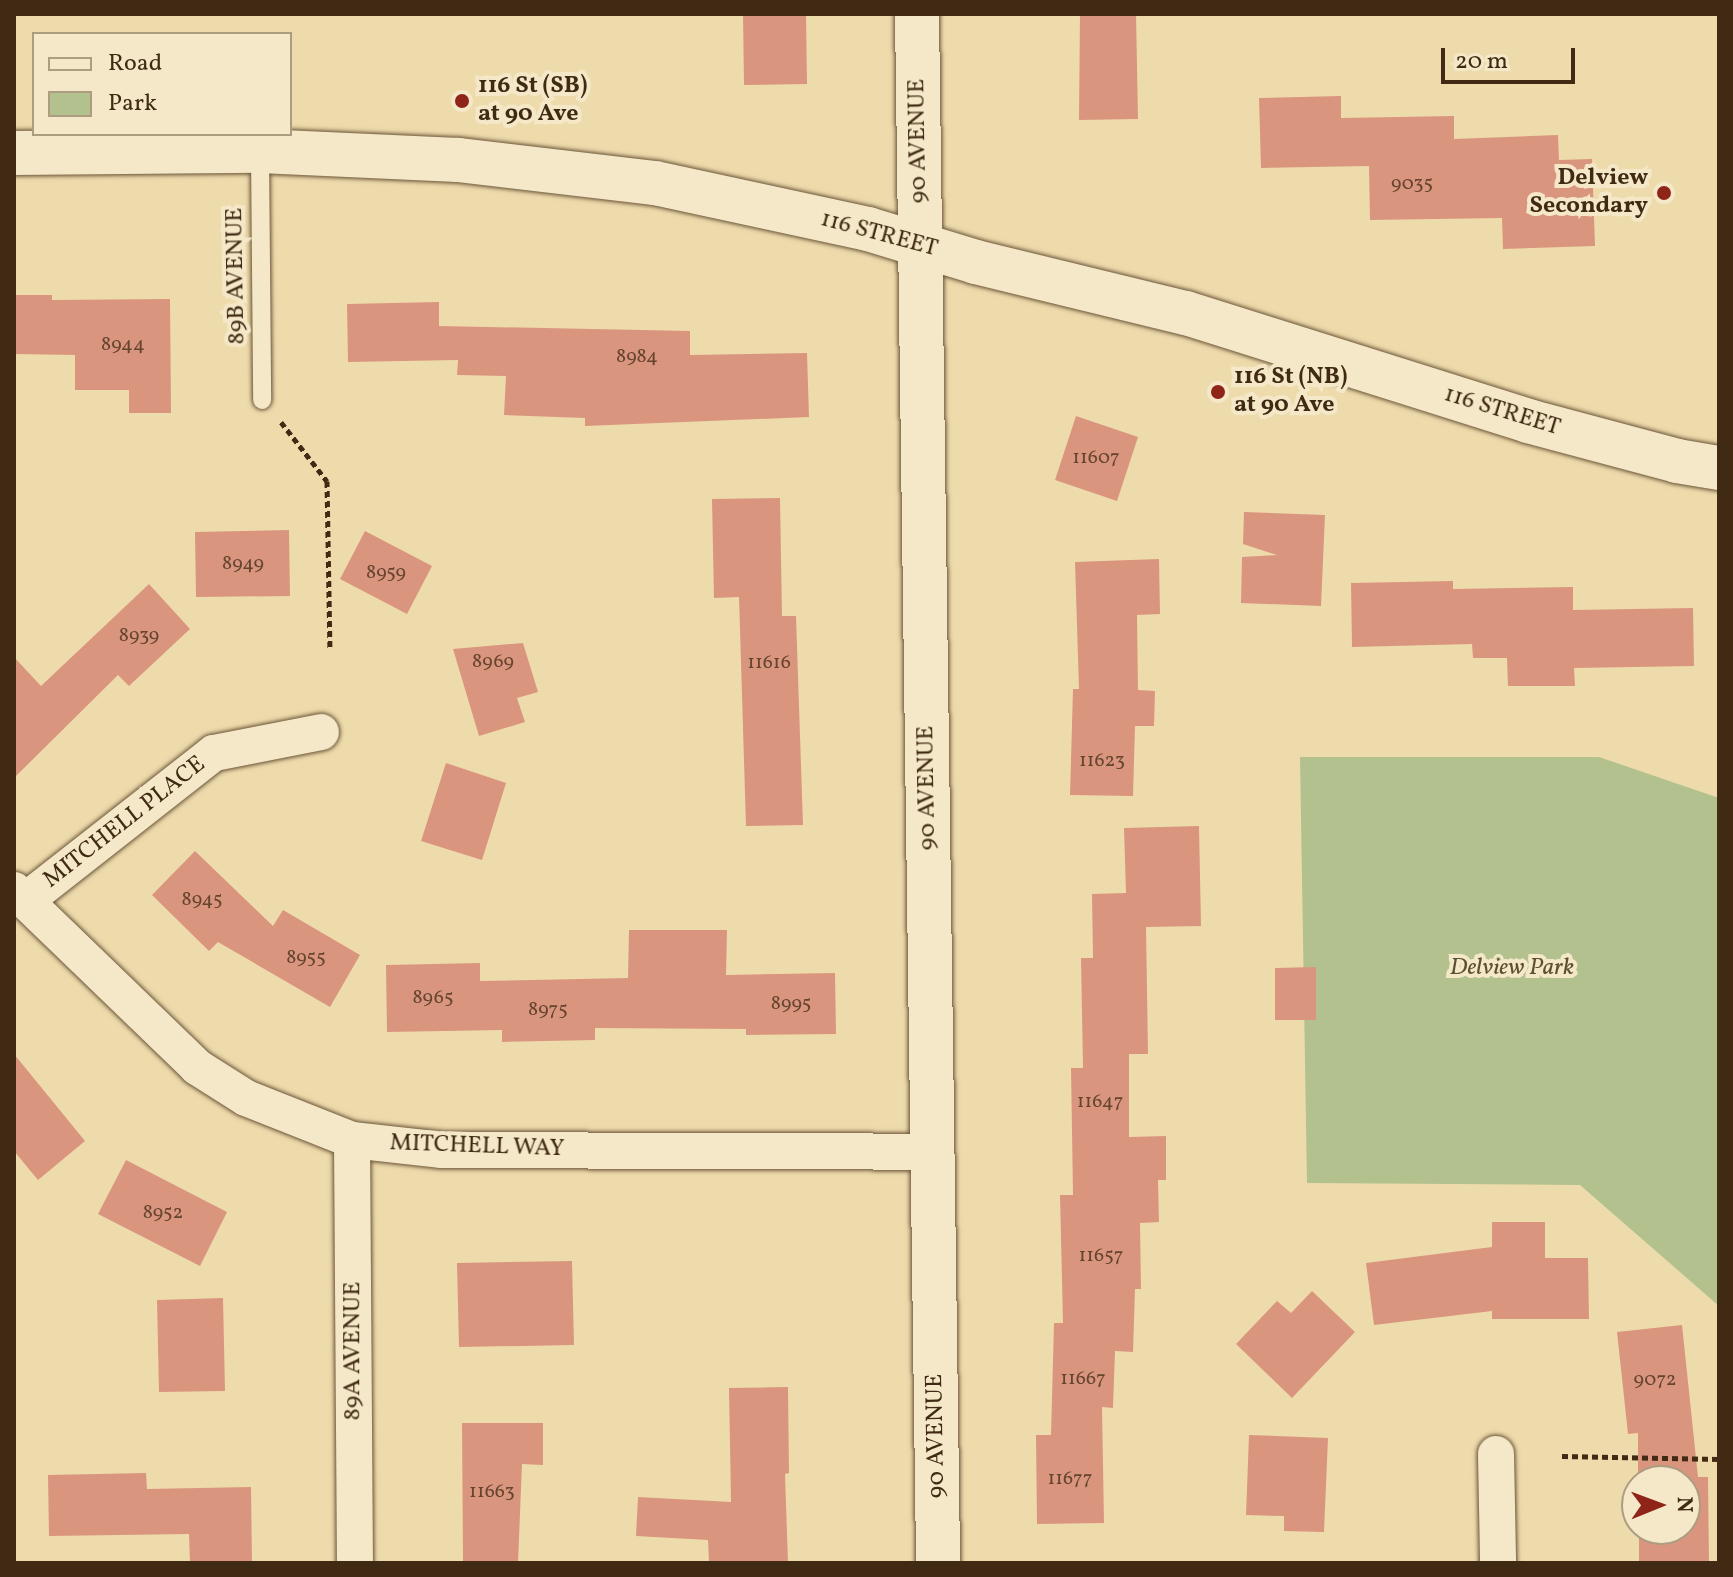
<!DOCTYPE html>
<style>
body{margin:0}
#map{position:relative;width:1733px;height:1577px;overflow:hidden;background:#eedbac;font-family:Vollkorn,serif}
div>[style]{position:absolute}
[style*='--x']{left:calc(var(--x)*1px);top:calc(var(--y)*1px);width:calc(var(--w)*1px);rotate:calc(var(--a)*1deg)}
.green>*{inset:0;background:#b2c18e}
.building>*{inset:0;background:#da957f}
.path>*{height:5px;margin-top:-2.5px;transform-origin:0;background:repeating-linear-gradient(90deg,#402a13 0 6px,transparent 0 10px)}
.roads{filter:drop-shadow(0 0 2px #6c5639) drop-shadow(0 0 2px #6c5639)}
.lane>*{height:18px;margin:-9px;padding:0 9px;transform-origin:9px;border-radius:9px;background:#f4e8c9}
.street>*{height:36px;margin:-18px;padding:0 18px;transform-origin:18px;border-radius:18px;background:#f4e8c9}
.secondary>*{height:44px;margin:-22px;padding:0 22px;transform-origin:22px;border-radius:22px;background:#f4e8c9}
.dots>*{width:22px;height:22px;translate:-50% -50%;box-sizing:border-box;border:4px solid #f4e8c9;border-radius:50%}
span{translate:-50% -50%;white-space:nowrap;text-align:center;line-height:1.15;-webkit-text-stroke:8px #f4e8c9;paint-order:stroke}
.number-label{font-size:20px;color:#66452e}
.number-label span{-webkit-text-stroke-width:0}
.poi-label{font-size:24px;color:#402a13;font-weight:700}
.left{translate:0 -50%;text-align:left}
.right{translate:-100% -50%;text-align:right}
.street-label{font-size:24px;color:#402a13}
.park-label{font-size:24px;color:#5c5032;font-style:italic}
.frame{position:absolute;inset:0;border:16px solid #402a13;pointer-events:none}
.legend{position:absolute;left:32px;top:32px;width:260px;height:104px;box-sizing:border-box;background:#f4e8c9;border:2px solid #ac9c80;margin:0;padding:10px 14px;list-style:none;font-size:24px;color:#402a13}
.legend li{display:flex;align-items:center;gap:16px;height:40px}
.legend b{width:40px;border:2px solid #ac9c80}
.north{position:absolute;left:1621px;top:1465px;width:80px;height:80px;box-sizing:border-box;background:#f4e8c9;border:2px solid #ac9c80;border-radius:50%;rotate:89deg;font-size:22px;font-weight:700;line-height:32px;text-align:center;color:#402a13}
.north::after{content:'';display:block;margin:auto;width:28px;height:36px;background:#8f2418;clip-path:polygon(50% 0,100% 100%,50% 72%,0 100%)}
.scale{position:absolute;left:1441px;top:48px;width:134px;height:36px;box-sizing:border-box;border:4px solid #402a13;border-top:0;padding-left:10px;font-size:24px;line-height:28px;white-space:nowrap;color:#402a13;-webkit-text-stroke:6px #f4e8c9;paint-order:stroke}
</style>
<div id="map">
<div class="green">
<i style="clip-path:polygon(1300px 757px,1599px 757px,1719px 798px,1719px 1306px,1580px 1185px,1307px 1183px)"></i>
</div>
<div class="building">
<i style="clip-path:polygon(743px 14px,806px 14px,807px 84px,744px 85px)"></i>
<i style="clip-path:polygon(1080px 14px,1136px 14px,1138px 119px,1079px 120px)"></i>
<i style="clip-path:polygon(1341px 96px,1341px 118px,1454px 116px,1454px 139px,1558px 135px,1559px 160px,1592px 159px,1595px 246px,1503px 249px,1502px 218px,1370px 220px,1369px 166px,1261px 168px,1259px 98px)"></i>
<i style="clip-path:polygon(14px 295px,52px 295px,52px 300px,170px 299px,171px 413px,129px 413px,129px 390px,75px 390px,75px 355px,14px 354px)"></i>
<i style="clip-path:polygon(439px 302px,439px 326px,690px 331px,690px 355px,807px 353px,809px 417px,585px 426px,585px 418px,504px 415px,506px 376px,457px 375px,458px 360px,348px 362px,347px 304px)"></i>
<i style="clip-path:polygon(1076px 416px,1138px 437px,1117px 501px,1055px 480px)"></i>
<i style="clip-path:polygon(780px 498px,782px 616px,796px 616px,803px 825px,746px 826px,739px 597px,714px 598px,712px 499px)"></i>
<i style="clip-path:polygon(1244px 512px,1325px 515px,1321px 606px,1241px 603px,1242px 557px,1277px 555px,1243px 544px)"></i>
<i style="clip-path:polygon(289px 530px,290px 596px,196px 597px,195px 532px)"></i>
<i style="clip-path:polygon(365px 531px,432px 566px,407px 614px,340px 579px)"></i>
<i style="clip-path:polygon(1159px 559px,1160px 614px,1137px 615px,1138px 690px,1155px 691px,1154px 726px,1135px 726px,1133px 796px,1070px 795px,1073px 689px,1079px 689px,1075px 562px)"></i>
<i style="clip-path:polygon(1453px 581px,1453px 589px,1573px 587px,1573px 610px,1693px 608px,1694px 666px,1574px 668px,1575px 686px,1508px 686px,1507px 658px,1473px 658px,1472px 644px,1352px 647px,1351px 583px)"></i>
<i style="clip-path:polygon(149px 584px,190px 629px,129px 686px,118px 675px,14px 778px,14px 657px,41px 686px)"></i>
<i style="clip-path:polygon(523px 643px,538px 692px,517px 698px,525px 722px,479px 736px,453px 649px)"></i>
<i style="clip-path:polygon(446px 763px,506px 783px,482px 860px,421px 841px)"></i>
<i style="clip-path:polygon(1199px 826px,1201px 926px,1146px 927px,1148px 1054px,1129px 1054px,1129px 1137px,1166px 1136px,1166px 1180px,1158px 1180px,1159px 1222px,1140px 1223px,1141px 1289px,1135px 1289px,1133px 1352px,1115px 1351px,1113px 1408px,1102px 1407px,1104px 1523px,1037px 1524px,1036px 1435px,1051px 1435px,1054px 1323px,1063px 1323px,1060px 1195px,1073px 1195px,1071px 1068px,1083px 1068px,1081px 958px,1093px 958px,1092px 894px,1126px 893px,1124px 828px)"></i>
<i style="clip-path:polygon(195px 851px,273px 926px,283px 910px,360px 955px,330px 1007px,218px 942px,209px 951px,152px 895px)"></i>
<i style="clip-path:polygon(629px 930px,727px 930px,726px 975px,835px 973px,836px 1034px,746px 1035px,746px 1029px,595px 1028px,595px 1040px,502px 1042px,502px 1030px,387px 1032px,386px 965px,480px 963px,480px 981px,628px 978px)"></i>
<i style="clip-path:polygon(1316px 967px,1316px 1020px,1275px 1020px,1275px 968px)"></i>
<i style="clip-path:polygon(14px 1054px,85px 1141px,38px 1180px,14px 1151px)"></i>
<i style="clip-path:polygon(126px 1160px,227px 1212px,200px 1266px,98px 1214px)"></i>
<i style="clip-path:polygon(1492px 1222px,1545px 1222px,1545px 1258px,1588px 1258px,1589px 1319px,1492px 1319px,1492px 1311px,1374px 1325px,1366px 1263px,1492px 1247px)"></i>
<i style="clip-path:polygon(572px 1261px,574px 1345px,459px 1347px,457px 1263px)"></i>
<i style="clip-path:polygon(1312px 1291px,1355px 1332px,1292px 1398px,1236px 1344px,1277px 1301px,1291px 1313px)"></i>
<i style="clip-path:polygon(223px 1298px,225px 1391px,159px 1392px,157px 1300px)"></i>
<i style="clip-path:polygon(1682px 1325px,1698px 1477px,1708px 1477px,1709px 1563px,1639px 1563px,1639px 1529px,1685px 1529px,1685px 1481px,1638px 1481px,1638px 1433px,1628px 1434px,1617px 1332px)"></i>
<i style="clip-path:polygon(788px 1387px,789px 1473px,785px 1474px,788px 1563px,709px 1563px,708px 1540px,636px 1536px,638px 1497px,731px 1502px,729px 1388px)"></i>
<i style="clip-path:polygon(462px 1423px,543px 1423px,543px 1465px,522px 1464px,518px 1563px,463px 1563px)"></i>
<i style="clip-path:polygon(1249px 1435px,1328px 1438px,1324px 1532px,1284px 1531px,1284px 1516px,1246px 1515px)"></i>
<i style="clip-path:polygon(146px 1473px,147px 1489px,251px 1487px,252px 1563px,190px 1563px,189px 1534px,49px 1536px,48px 1475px)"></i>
</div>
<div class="path">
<i style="--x:281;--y:422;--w:75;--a:52.1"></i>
<i style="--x:327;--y:481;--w:169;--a:89"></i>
<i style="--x:1562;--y:1456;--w:157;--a:1.1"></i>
</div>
<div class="roads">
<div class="lane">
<i style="--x:260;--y:151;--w:249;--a:89.5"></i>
</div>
<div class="street">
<i style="--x:14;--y:890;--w:255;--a:44"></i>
<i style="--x:197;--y:1067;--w:58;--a:32.3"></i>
<i style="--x:246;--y:1098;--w:114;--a:21.6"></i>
<i style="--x:352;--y:1140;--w:91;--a:6.3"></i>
<i style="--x:442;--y:1150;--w:491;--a:0.2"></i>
<i style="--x:25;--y:901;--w:240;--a:-38.1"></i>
<i style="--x:214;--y:753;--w:109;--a:-11.1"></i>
<i style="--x:352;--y:1140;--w:423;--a:89.6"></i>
<i style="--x:1496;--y:1454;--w:109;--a:88.9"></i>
</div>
<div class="secondary">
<i style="--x:917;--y:14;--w:1549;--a:89.22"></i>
<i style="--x:14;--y:153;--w:246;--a:-0.5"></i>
<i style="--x:260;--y:151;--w:198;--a:2.6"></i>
<i style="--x:458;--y:160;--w:198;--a:6.7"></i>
<i style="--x:655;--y:183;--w:218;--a:12.2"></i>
<i style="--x:868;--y:229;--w:113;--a:17"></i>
<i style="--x:976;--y:262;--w:216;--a:13.7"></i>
<i style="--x:1186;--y:313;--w:359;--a:17.5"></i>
<i style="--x:1528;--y:421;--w:154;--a:15"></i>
<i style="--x:1677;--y:461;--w:43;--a:9.5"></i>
</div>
</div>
<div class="dots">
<i style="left:462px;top:101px;background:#8f2418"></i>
<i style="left:1664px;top:193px;background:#8f2418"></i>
<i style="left:1218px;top:392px;background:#8f2418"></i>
</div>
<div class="number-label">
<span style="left:1412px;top:184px">9035</span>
<span style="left:123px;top:345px">8944</span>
<span style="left:637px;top:357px">8984</span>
<span style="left:1096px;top:458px">11607</span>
<span style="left:243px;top:564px">8949</span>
<span style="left:386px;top:573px">8959</span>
<span style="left:139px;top:636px">8939</span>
<span style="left:493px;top:662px">8969</span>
<span style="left:769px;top:663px">11616</span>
<span style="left:1102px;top:761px">11623</span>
<span style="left:202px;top:900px">8945</span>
<span style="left:306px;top:958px">8955</span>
<span style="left:433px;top:998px">8965</span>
<span style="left:791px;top:1004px">8995</span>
<span style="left:548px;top:1010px">8975</span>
<span style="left:1100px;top:1102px">11647</span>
<span style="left:163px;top:1213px">8952</span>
<span style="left:1101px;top:1256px">11657</span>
<span style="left:1083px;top:1379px">11667</span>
<span style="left:1655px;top:1380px">9072</span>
<span style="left:1070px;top:1479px">11677</span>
<span style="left:492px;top:1492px">11663</span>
</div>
<div class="poi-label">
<span class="left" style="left:478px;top:101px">116 St (SB)<br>at 90 Ave</span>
<span class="right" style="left:1648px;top:193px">Delview<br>Secondary</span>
<span class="left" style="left:1234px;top:392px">116 St (NB)<br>at 90 Ave</span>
</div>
<div class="street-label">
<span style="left:919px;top:141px;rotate:-91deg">90 AVENUE</span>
<span style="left:879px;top:235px;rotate:15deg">116 STREET</span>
<span style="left:237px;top:276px;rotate:-91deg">89B AVENUE</span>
<span style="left:1502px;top:412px;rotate:17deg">116 STREET</span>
<span style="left:928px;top:788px;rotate:-91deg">90 AVENUE</span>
<span style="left:125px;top:823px;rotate:-38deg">MITCHELL PLACE</span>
<span style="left:477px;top:1147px;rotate:2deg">MITCHELL WAY</span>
<span style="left:354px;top:1351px;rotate:-90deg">89A AVENUE</span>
<span style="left:937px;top:1436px;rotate:-91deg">90 AVENUE</span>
</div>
<div class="park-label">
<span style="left:1512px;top:969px">Delview Park</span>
</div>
<div class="frame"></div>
<ul class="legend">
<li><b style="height:10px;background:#f4e8c9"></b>Road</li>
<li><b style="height:22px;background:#b2c18e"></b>Park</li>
</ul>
<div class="north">N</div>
<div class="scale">20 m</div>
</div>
